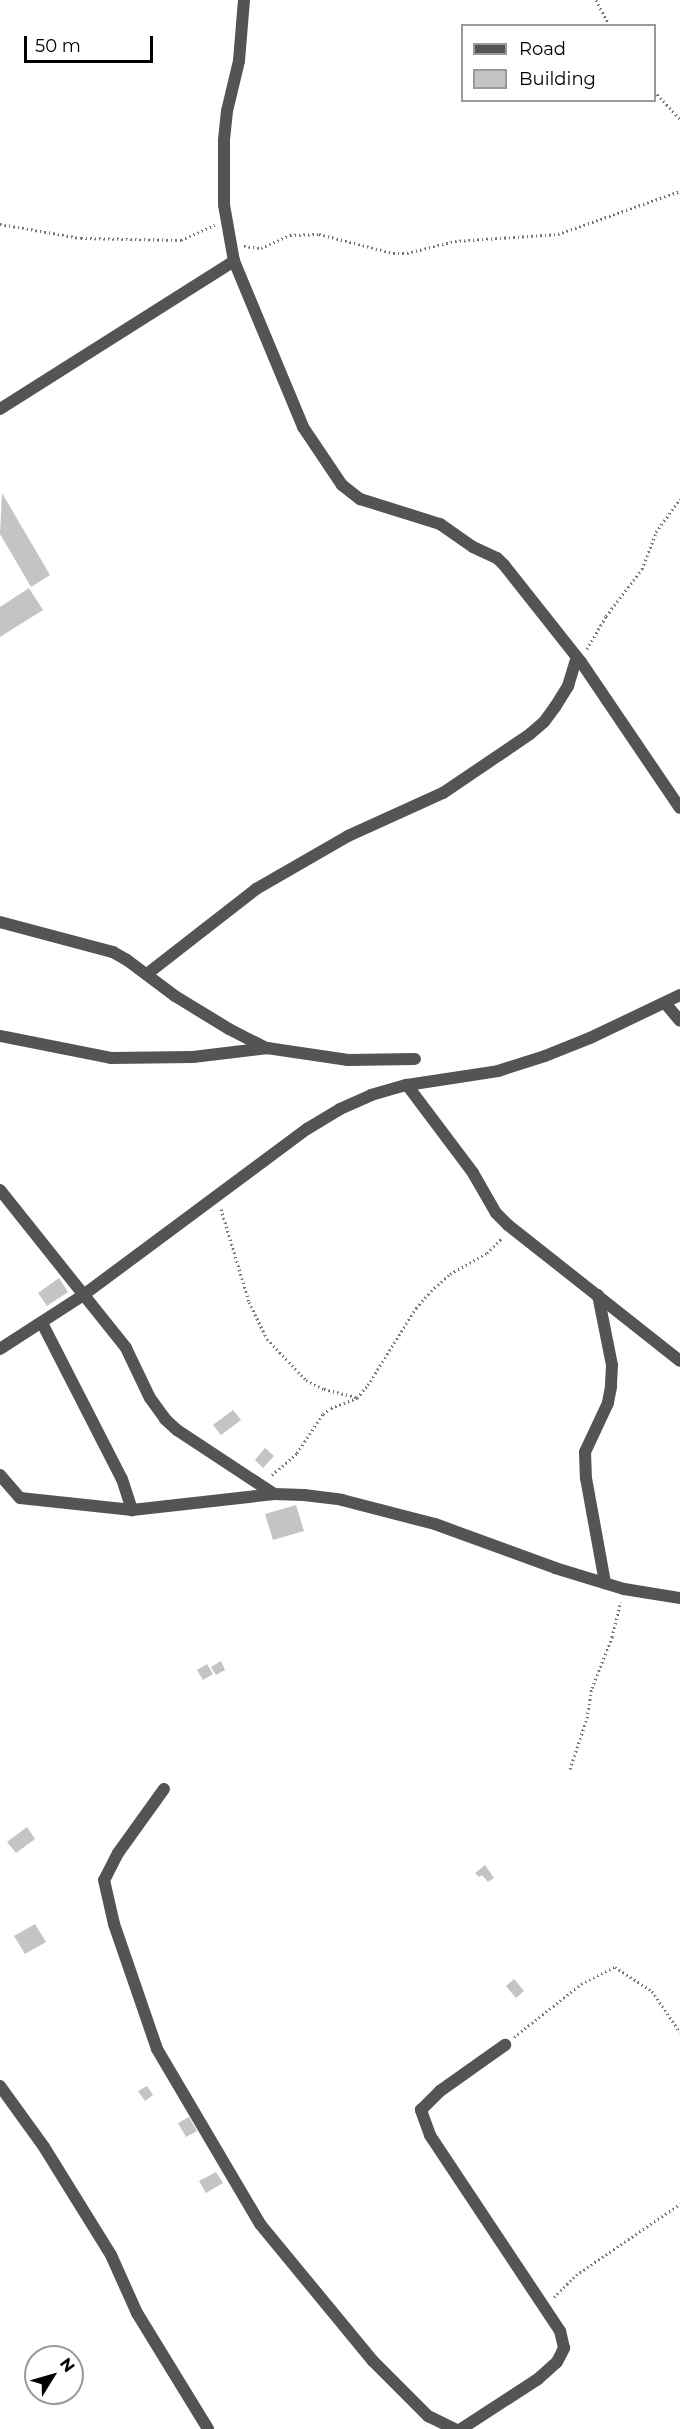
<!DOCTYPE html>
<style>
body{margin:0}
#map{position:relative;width:680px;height:2429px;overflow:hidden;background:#fff;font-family:Montserrat,sans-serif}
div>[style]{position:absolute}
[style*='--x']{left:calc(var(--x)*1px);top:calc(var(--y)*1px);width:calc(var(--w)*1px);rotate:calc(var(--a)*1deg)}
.building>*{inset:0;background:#c4c4c4}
.path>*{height:3px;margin-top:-1.5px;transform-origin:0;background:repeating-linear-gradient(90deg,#767676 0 1.5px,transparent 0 4.5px)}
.street>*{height:12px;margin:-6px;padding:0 6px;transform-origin:6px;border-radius:6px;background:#545454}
span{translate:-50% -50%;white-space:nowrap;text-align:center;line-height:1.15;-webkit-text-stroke:4.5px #fff;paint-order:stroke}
.legend{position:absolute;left:461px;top:24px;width:195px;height:78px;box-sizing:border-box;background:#fff;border:2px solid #999;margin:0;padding:8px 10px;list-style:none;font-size:18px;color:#000}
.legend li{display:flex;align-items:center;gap:12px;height:30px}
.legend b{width:30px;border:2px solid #999}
.north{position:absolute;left:24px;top:2345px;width:60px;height:60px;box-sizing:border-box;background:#fff;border:2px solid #999;border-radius:50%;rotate:53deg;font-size:16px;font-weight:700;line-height:24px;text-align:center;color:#000}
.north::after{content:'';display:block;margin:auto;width:21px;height:27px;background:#000;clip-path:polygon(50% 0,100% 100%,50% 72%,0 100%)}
.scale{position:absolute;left:24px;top:36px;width:129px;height:27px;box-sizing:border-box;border:3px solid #000;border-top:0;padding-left:8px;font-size:18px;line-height:21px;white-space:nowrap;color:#000;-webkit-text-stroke:4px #fff;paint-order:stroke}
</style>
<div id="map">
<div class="building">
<i style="clip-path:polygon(2px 493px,50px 575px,31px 587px,0 534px)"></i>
<i style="clip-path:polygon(29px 588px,43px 610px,0 637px,0 607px)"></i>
<i style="clip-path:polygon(59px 1278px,68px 1292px,47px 1306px,38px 1293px)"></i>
<i style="clip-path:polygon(233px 1410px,241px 1420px,221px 1435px,213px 1425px)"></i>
<i style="clip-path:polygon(265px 1448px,274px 1456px,263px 1468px,255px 1460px)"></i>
<i style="clip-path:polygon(296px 1505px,304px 1531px,273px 1540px,265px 1514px)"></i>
<i style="clip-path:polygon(221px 1661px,225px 1670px,216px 1675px,211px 1667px)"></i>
<i style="clip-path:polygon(207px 1664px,213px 1674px,203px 1680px,197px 1670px)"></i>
<i style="clip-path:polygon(27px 1827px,35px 1839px,16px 1853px,7px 1842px)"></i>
<i style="clip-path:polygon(485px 1865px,494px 1878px,488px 1882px,482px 1875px,479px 1877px,475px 1873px)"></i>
<i style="clip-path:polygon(35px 1924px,46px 1942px,25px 1954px,14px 1936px)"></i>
<i style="clip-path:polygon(514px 1979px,524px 1991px,516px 1998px,506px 1986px)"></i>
<i style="clip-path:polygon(147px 2086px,153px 2095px,145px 2101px,138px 2091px)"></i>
<i style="clip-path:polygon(189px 2117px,197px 2131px,186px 2137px,178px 2123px)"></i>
<i style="clip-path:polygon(216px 2172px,223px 2183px,206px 2193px,199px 2181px)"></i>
</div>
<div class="path">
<i style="--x:596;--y:0;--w:30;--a:62"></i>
<i style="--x:654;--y:91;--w:38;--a:47"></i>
<i style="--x:0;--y:224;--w:82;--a:9.8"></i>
<i style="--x:81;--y:238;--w:100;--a:1.1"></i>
<i style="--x:181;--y:240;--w:37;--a:-24"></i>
<i style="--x:244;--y:246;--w:17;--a:7"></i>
<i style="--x:261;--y:248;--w:32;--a:-24"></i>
<i style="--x:290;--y:235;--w:29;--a:-2"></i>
<i style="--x:319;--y:234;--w:76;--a:14.4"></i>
<i style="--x:393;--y:253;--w:14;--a:0"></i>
<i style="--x:407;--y:253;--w:49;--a:-14"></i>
<i style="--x:455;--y:241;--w:103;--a:-3.9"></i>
<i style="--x:558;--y:234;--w:129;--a:-19.4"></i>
<i style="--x:587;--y:649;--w:38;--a:-60"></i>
<i style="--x:606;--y:616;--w:59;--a:-52.5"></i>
<i style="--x:642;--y:569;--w:40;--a:-69"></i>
<i style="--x:656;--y:532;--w:41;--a:-54"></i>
<i style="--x:221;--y:1209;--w:97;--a:73.2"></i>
<i style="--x:249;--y:1302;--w:41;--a:64.1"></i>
<i style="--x:267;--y:1339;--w:57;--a:46.4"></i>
<i style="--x:306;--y:1380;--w:20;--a:27"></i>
<i style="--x:324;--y:1389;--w:33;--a:14"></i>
<i style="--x:272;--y:1475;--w:33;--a:-41"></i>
<i style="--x:297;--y:1453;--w:47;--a:-56.3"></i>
<i style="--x:323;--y:1414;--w:10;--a:-37"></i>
<i style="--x:331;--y:1408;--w:28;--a:-21"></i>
<i style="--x:357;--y:1398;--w:17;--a:-50"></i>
<i style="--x:368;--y:1385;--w:91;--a:-58.1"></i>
<i style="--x:416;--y:1308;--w:23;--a:-49"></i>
<i style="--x:431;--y:1291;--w:25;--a:-42"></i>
<i style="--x:450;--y:1274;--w:43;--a:-29.6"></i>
<i style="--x:487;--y:1253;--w:21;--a:-45"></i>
<i style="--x:570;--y:1769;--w:54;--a:-71.6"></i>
<i style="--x:587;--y:1718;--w:30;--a:-81"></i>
<i style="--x:592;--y:1688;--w:55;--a:-68.6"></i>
<i style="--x:612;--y:1637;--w:36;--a:-76"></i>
<i style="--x:514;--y:2037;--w:85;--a:-38.3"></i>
<i style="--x:581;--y:1984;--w:38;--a:-27"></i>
<i style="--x:615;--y:1967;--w:44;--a:33"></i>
<i style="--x:652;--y:1991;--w:50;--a:55.7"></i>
<i style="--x:554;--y:2297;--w:31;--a:-45"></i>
<i style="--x:576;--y:2275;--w:126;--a:-34.3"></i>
</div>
<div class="street">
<i style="--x:244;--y:0;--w:61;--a:94.7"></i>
<i style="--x:239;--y:61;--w:51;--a:103.5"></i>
<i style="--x:227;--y:111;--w:30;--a:96"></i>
<i style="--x:224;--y:141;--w:64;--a:90"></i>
<i style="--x:224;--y:205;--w:57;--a:79.9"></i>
<i style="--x:234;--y:261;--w:180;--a:67.4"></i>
<i style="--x:303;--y:427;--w:70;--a:56.1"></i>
<i style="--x:342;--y:485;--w:23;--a:38"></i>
<i style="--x:360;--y:499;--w:84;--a:17.4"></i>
<i style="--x:440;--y:524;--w:40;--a:34.9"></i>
<i style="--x:473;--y:547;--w:26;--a:25"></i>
<i style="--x:497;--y:558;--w:10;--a:45"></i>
<i style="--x:504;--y:565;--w:124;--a:51.6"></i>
<i style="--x:581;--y:662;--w:176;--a:55.9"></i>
<i style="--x:0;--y:409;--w:277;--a:-32.3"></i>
<i style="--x:0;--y:922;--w:117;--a:14.9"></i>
<i style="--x:113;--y:952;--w:16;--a:30"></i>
<i style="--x:127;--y:960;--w:60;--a:36.9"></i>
<i style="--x:175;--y:996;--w:63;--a:31.4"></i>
<i style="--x:229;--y:1029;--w:42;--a:27.2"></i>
<i style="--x:147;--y:974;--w:138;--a:-37.9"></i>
<i style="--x:256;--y:889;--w:106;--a:-29.9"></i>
<i style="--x:348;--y:836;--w:104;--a:-24.4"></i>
<i style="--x:443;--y:793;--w:105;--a:-34.1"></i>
<i style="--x:530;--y:734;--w:18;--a:-41"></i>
<i style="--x:544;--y:722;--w:19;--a:-54"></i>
<i style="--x:555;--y:707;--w:25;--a:-58"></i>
<i style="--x:568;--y:686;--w:30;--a:-73"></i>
<i style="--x:665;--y:1003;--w:23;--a:50"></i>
<i style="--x:0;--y:1036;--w:113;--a:11.2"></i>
<i style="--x:111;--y:1058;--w:82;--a:-0.7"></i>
<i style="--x:193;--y:1057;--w:75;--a:-6.9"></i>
<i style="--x:267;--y:1048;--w:82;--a:8.4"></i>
<i style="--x:348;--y:1060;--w:67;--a:-0.9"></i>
<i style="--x:407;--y:1085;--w:110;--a:53.1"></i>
<i style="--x:473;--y:1173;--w:46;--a:60.1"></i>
<i style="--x:496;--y:1213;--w:17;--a:45"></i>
<i style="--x:508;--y:1225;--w:219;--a:38.3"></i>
<i style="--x:0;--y:1190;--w:202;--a:51.4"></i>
<i style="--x:126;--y:1348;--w:55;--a:64.4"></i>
<i style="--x:150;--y:1398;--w:26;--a:54"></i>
<i style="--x:165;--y:1419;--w:16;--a:43"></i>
<i style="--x:177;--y:1430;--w:116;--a:33.4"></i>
<i style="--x:598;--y:1295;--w:71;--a:78.7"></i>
<i style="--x:612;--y:1365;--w:22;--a:93"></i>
<i style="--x:611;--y:1387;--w:16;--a:101"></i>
<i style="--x:608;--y:1403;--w:54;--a:115.1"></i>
<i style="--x:585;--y:1452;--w:26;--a:88"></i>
<i style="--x:586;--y:1478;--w:107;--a:79.7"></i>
<i style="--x:42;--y:1323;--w:175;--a:62.9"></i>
<i style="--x:122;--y:1479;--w:33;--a:72"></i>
<i style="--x:0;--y:1349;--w:98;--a:-32.9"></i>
<i style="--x:82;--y:1296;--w:280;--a:-36.6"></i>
<i style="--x:307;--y:1129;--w:39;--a:-31"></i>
<i style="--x:340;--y:1109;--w:34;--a:-24"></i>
<i style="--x:371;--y:1095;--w:37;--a:-16"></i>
<i style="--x:407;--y:1085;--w:92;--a:-8.7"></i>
<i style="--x:498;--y:1071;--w:49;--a:-17.7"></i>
<i style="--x:545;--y:1056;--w:48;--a:-21.8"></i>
<i style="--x:590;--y:1038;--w:100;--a:-25.5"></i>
<i style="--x:0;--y:1475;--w:30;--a:49"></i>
<i style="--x:20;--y:1498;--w:113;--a:6.1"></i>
<i style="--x:132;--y:1510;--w:143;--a:-6.4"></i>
<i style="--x:274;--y:1494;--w:30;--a:2"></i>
<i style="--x:304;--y:1495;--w:38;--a:7"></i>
<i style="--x:342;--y:1500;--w:96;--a:14.5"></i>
<i style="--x:435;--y:1524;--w:128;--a:20.1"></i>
<i style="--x:555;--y:1568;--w:72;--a:16.9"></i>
<i style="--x:624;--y:1589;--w:57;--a:9.1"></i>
<i style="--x:164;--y:1789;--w:79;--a:125.7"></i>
<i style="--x:118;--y:1853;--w:30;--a:117"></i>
<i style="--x:104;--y:1880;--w:45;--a:77.2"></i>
<i style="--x:114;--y:1924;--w:132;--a:71"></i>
<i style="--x:157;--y:2049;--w:203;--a:59.5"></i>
<i style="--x:260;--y:2224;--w:178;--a:50.5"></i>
<i style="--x:373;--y:2361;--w:78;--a:45"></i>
<i style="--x:428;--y:2416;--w:30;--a:26"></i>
<i style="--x:0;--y:2086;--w:75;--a:54.2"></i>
<i style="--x:44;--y:2147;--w:127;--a:58.2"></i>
<i style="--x:111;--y:2255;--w:64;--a:65.9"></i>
<i style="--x:137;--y:2313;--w:136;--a:58.5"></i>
<i style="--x:461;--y:2429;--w:92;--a:-33"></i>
<i style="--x:538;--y:2379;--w:25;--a:-42"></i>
<i style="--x:557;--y:2362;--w:16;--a:-63"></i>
<i style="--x:564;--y:2348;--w:17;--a:-103"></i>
<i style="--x:560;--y:2331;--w:235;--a:-123.6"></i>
<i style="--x:430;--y:2135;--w:27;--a:-110"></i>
<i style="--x:421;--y:2110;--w:27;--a:-45"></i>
<i style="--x:440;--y:2091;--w:80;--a:-35.3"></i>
</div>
<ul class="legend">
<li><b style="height:8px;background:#545454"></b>Road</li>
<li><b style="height:16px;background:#c4c4c4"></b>Building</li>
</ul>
<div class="north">N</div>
<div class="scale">50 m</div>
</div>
